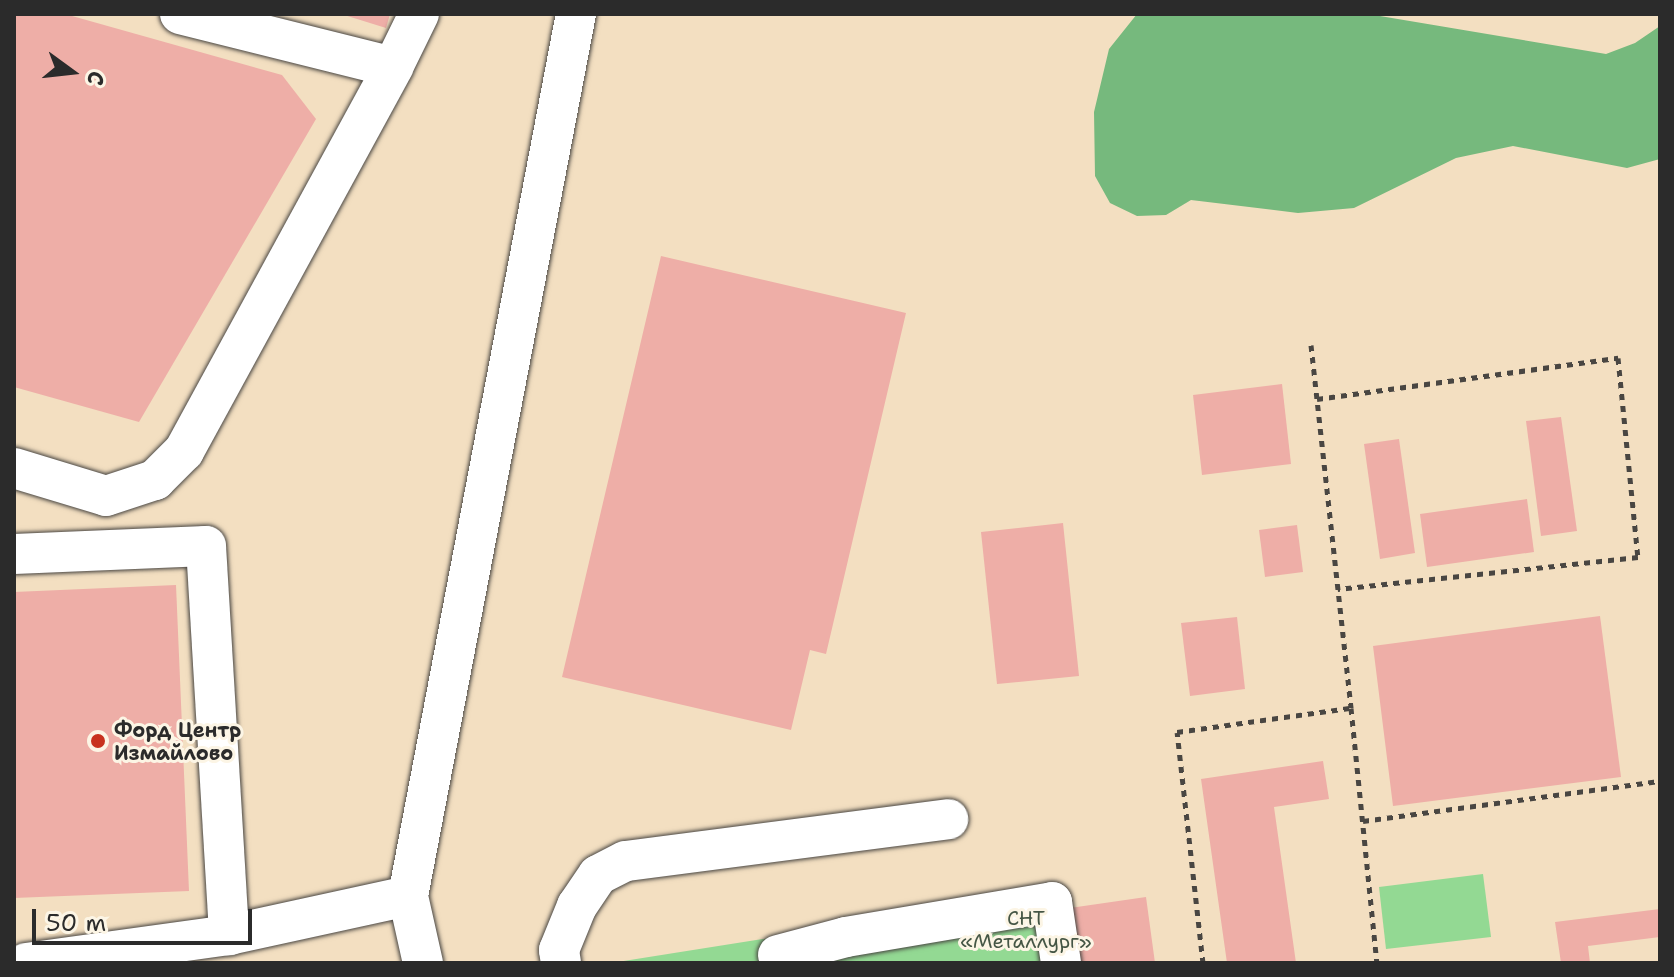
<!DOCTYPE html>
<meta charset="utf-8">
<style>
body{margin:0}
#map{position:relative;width:1674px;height:977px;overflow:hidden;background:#f3dfc1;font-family:"Shantell Sans",sans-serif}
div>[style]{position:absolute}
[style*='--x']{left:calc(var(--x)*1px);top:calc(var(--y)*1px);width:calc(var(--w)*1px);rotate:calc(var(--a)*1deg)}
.green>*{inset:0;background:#93d993}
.forest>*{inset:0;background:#76b97d}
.building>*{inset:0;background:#eeaea7}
.path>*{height:5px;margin-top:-2.5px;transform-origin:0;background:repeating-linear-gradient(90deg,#494642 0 6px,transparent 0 12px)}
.roads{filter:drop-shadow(0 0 2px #494642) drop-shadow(0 0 2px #494642)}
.minor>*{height:40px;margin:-20px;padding:0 20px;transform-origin:20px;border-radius:20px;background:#fff}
.dots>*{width:22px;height:22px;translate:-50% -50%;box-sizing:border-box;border:4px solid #fcf5e5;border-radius:50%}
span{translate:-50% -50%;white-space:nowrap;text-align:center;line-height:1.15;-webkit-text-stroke:6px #fcf5e5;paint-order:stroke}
.poi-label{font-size:20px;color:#2b2b2b;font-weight:700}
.left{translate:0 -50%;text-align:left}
.park-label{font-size:20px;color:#455645}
.frame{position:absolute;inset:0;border:16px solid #2b2b2b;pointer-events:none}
.north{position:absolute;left:32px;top:32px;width:80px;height:80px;-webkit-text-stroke:6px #fcf5e5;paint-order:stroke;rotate:105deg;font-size:22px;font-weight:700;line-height:32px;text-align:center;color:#2b2b2b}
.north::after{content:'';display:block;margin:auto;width:28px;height:36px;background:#2b2b2b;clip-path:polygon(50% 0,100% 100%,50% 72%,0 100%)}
.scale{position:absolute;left:32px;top:909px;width:220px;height:36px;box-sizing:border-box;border:4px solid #2b2b2b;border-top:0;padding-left:10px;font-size:24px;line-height:28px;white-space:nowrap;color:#2b2b2b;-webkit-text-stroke:6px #fcf5e5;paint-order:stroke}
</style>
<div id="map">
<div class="green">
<i style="clip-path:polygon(1483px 874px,1491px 937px,1386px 949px,1379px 887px)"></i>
<i style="clip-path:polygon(1054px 893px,1064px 963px,611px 963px)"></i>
</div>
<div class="forest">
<i style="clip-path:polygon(1137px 14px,1368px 14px,1606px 54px,1635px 43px,1660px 26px,1660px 159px,1627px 168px,1513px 146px,1456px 158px,1354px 208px,1298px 213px,1191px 200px,1166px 215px,1137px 216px,1110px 203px,1095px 176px,1094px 112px,1109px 49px)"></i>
</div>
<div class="building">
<i style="clip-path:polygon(14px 14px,65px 14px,282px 75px,316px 119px,139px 422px,14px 387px)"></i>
<i style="clip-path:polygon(341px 14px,390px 14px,386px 28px)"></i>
<i style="clip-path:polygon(661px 256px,906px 313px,826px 654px,810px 650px,791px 730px,562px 677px)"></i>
<i style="clip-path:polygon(1282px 384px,1291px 464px,1202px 475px,1193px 395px)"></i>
<i style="clip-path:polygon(1561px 417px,1577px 531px,1541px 536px,1526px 421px)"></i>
<i style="clip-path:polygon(1399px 439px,1415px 553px,1380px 559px,1364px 444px)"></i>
<i style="clip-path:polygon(1527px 499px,1534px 552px,1427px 567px,1420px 514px)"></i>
<i style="clip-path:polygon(1063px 523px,1079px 676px,997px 684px,981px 532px)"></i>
<i style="clip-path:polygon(1297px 525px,1303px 572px,1265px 577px,1259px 530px)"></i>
<i style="clip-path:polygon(176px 585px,189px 891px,14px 898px,14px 592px)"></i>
<i style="clip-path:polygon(1600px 616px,1621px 777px,1393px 806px,1373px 646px)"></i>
<i style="clip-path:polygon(1237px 617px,1245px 689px,1190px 696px,1181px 623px)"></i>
<i style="clip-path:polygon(1323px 761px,1329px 799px,1274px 807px,1296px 963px,1227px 963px,1201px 779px)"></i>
<i style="clip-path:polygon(1146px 897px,1155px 963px,1071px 963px,1063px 909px)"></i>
<i style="clip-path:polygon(1660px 909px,1660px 937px,1588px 946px,1590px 963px,1561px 963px,1555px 922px)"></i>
</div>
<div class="path">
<i style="--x:1311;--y:345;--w:365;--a:83.7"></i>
<i style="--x:1317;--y:399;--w:304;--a:-7.8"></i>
<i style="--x:1618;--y:358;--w:200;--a:84.3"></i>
<i style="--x:1638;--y:557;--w:302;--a:173.9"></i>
<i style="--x:1363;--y:821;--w:297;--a:-7.7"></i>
<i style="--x:1203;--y:963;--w:232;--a:-96.4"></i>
<i style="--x:1177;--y:732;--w:176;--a:-7.9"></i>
<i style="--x:1351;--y:708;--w:256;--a:84.2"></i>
</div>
<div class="roads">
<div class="minor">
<i style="--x:180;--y:14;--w:219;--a:14"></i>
<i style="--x:393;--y:67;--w:59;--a:-63.9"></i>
<i style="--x:14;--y:468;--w:96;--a:16.9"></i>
<i style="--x:106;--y:496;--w:52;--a:-18.1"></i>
<i style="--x:155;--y:480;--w:41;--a:-45"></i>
<i style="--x:184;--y:451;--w:437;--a:-61.4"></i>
<i style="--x:14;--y:554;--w:192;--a:-2.4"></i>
<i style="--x:206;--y:546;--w:390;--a:86.6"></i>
<i style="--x:229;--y:935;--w:205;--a:172.1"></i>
<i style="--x:408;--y:896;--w:69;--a:77.4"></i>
<i style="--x:229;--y:935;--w:183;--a:-12.3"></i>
<i style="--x:408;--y:896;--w:898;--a:-79.22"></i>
<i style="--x:778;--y:955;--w:70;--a:-14.8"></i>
<i style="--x:846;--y:937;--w:209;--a:-9.6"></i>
<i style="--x:1052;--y:902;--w:62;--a:81.6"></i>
<i style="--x:561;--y:963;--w:13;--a:-99"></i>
<i style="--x:559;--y:950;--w:48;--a:-67.8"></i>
<i style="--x:577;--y:906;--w:37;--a:-56"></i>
<i style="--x:598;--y:875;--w:31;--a:-27"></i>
<i style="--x:626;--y:861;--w:325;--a:-7.4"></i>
</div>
</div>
<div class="dots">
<i style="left:98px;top:741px;background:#c8321e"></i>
</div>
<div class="poi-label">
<span class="left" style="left:114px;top:742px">Форд Центр<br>Измайлово</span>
</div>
<div class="park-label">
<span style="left:1026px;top:930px">СНТ<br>«Металлург»</span>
</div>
<div class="frame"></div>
<div class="north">С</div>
<div class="scale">50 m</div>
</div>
